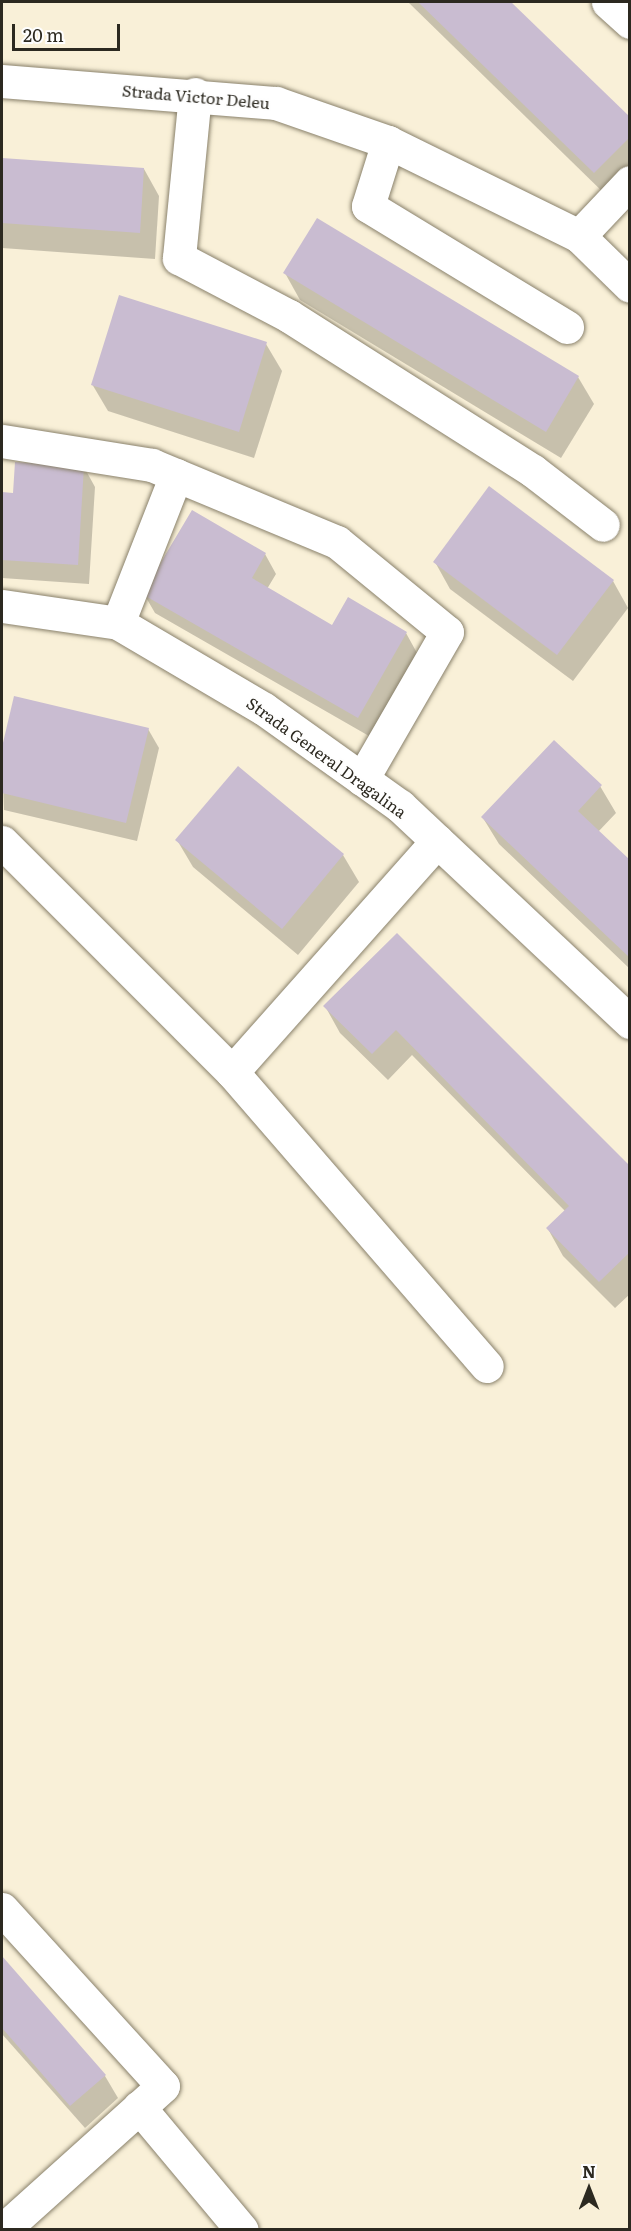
<!DOCTYPE html>
<style>
body{margin:0}
#map{position:relative;width:631px;height:2231px;overflow:hidden;background:#f9f0d8;font-family:Literata,serif}
div>[style]{position:absolute}
[style*='--x']{left:calc(var(--x)*1px);top:calc(var(--y)*1px);width:calc(var(--w)*1px);rotate:calc(var(--a)*1deg)}
.shadow>*{inset:0;background:#0003}
.building>*{inset:0;background:#c9bcd1}
.roads{filter:drop-shadow(0 0 2px #89816b) drop-shadow(0 0 2px #89816b)}
.minor>*{height:33px;margin:-16.5px;padding:0 16.5px;transform-origin:16.5px;border-radius:16.5px;background:#fff}
span{translate:-50% -50%;white-space:nowrap;text-align:center;line-height:1.15;-webkit-text-stroke:4.5px #fefefe;paint-order:stroke}
.street-label{font-size:16px;color:#2c2920}
.frame{position:absolute;inset:0;border:3px solid #2c2920;pointer-events:none}
.north{position:absolute;left:559px;top:2159px;width:60px;height:60px;-webkit-text-stroke:4px #fefefe;paint-order:stroke;rotate:0deg;font-size:16px;font-weight:700;line-height:24px;text-align:center;color:#2c2920}
.north::after{content:'';display:block;margin:auto;width:21px;height:27px;background:#2c2920;clip-path:polygon(50% 0,100% 100%,50% 72%,0 100%)}
.scale{position:absolute;left:12px;top:24px;width:108px;height:27px;box-sizing:border-box;border:3px solid #2c2920;border-top:0;padding-left:8px;font-size:18px;line-height:21px;white-space:nowrap;color:#2c2920;-webkit-text-stroke:4px #fefefe;paint-order:stroke}
</style>
<div id="map">
<div class="shadow">
<i style="clip-path:polygon(408px 2px,509px 2px,630px 119px,630px 179px,610px 199px)"></i>
<i style="clip-path:polygon(2px 159px,144px 169px,159px 196px,155px 259px,2px 248px)"></i>
<i style="clip-path:polygon(317px 220px,578px 377px,594px 404px,561px 458px,300px 300px,285px 273px)"></i>
<i style="clip-path:polygon(266px 344px,282px 371px,254px 458px,108px 411px,92px 384px)"></i>
<i style="clip-path:polygon(84px 467px,95px 487px,89px 584px,2px 578px,2px 494px,15px 495px)"></i>
<i style="clip-path:polygon(265px 554px,276px 574px,267px 589px,333px 627px,348px 599px,406px 633px,417px 653px,369px 736px,155px 613px,144px 594px)"></i>
<i style="clip-path:polygon(435px 562px,613px 581px,628px 608px,573px 681px,450px 589px)"></i>
<i style="clip-path:polygon(15px 697px,148px 729px,159px 748px,137px 841px,4px 810px,2px 754px)"></i>
<i style="clip-path:polygon(238px 768px,343px 855px,359px 882px,298px 955px,193px 867px,177px 840px)"></i>
<i style="clip-path:polygon(600px 786px,616px 813px,598px 832px,630px 864px,630px 969px,499px 844px,483px 818px)"></i>
<i style="clip-path:polygon(397px 935px,630px 1168px,630px 1294px,615px 1308px,563px 1256px,548px 1229px,565px 1211px,412px 1055px,388px 1080px,340px 1033px,325px 1006px)"></i>
<i style="clip-path:polygon(2px 1958px,105px 2076px,118px 2098px,85px 2128px,2px 2034px)"></i>
</div>
<div class="building">
<i style="clip-path:polygon(418px 2px,511px 2px,630px 117px,630px 137px,594px 173px)"></i>
<i style="clip-path:polygon(2px 158px,144px 168px,140px 233px,2px 223px)"></i>
<i style="clip-path:polygon(317px 218px,579px 376px,546px 432px,283px 273px)"></i>
<i style="clip-path:polygon(119px 295px,267px 342px,239px 432px,91px 385px)"></i>
<i style="clip-path:polygon(15px 462px,84px 466px,78px 565px,2px 560px,2px 492px,13px 493px)"></i>
<i style="clip-path:polygon(489px 486px,614px 580px,557px 655px,433px 562px)"></i>
<i style="clip-path:polygon(192px 510px,266px 553px,252px 578px,332px 625px,348px 597px,407px 632px,358px 718px,142px 594px)"></i>
<i style="clip-path:polygon(14px 696px,149px 728px,126px 823px,2px 793px,2px 747px)"></i>
<i style="clip-path:polygon(554px 740px,602px 785px,578px 811px,630px 860px,630px 958px,481px 817px)"></i>
<i style="clip-path:polygon(238px 766px,344px 854px,282px 929px,175px 840px)"></i>
<i style="clip-path:polygon(397px 933px,630px 1166px,630px 1252px,599px 1282px,546px 1228px,569px 1206px,396px 1030px,372px 1054px,323px 1006px)"></i>
<i style="clip-path:polygon(2px 1956px,106px 2075px,70px 2106px,2px 2028px)"></i>
</div>
<div class="roads">
<div class="minor">
<i style="--x:608;--y:2;--w:30;--a:42"></i>
<i style="--x:2;--y:81;--w:275;--a:4.6"></i>
<i style="--x:276;--y:103;--w:119;--a:19.2"></i>
<i style="--x:388;--y:142;--w:213;--a:26.2"></i>
<i style="--x:579;--y:236;--w:71;--a:44.4"></i>
<i style="--x:195;--y:94;--w:165;--a:95.6"></i>
<i style="--x:179;--y:258;--w:124;--a:27.8"></i>
<i style="--x:289;--y:316;--w:289;--a:32.4"></i>
<i style="--x:533;--y:471;--w:88;--a:37.6"></i>
<i style="--x:388;--y:142;--w:67;--a:107.4"></i>
<i style="--x:368;--y:206;--w:233;--a:31.3"></i>
<i style="--x:579;--y:236;--w:74;--a:-46.6"></i>
<i style="--x:2;--y:441;--w:152;--a:9.1"></i>
<i style="--x:152;--y:465;--w:200;--a:22.6"></i>
<i style="--x:337;--y:542;--w:142;--a:39.3"></i>
<i style="--x:447;--y:632;--w:170;--a:120"></i>
<i style="--x:2;--y:606;--w:117;--a:8.3"></i>
<i style="--x:118;--y:623;--w:169;--a:30.5"></i>
<i style="--x:264;--y:709;--w:167;--a:35.5"></i>
<i style="--x:400;--y:806;--w:316;--a:43.2"></i>
<i style="--x:118;--y:623;--w:159;--a:-68.6"></i>
<i style="--x:2;--y:842;--w:325;--a:45"></i>
<i style="--x:232;--y:1072;--w:389;--a:49.1"></i>
<i style="--x:232;--y:1072;--w:309;--a:-48.4"></i>
<i style="--x:2;--y:1909;--w:239;--a:47.7"></i>
<i style="--x:163;--y:2086;--w:215;--a:138"></i>
<i style="--x:139;--y:2107;--w:160;--a:50.1"></i>
</div>
</div>
<div class="street-label">
<span style="left:196px;top:96px;rotate:5deg">Strada Victor Deleu</span>
<span style="left:327px;top:757px;rotate:36deg">Strada General Dragalina</span>
</div>
<div class="frame"></div>
<div class="north">N</div>
<div class="scale">20 m</div>
</div>
